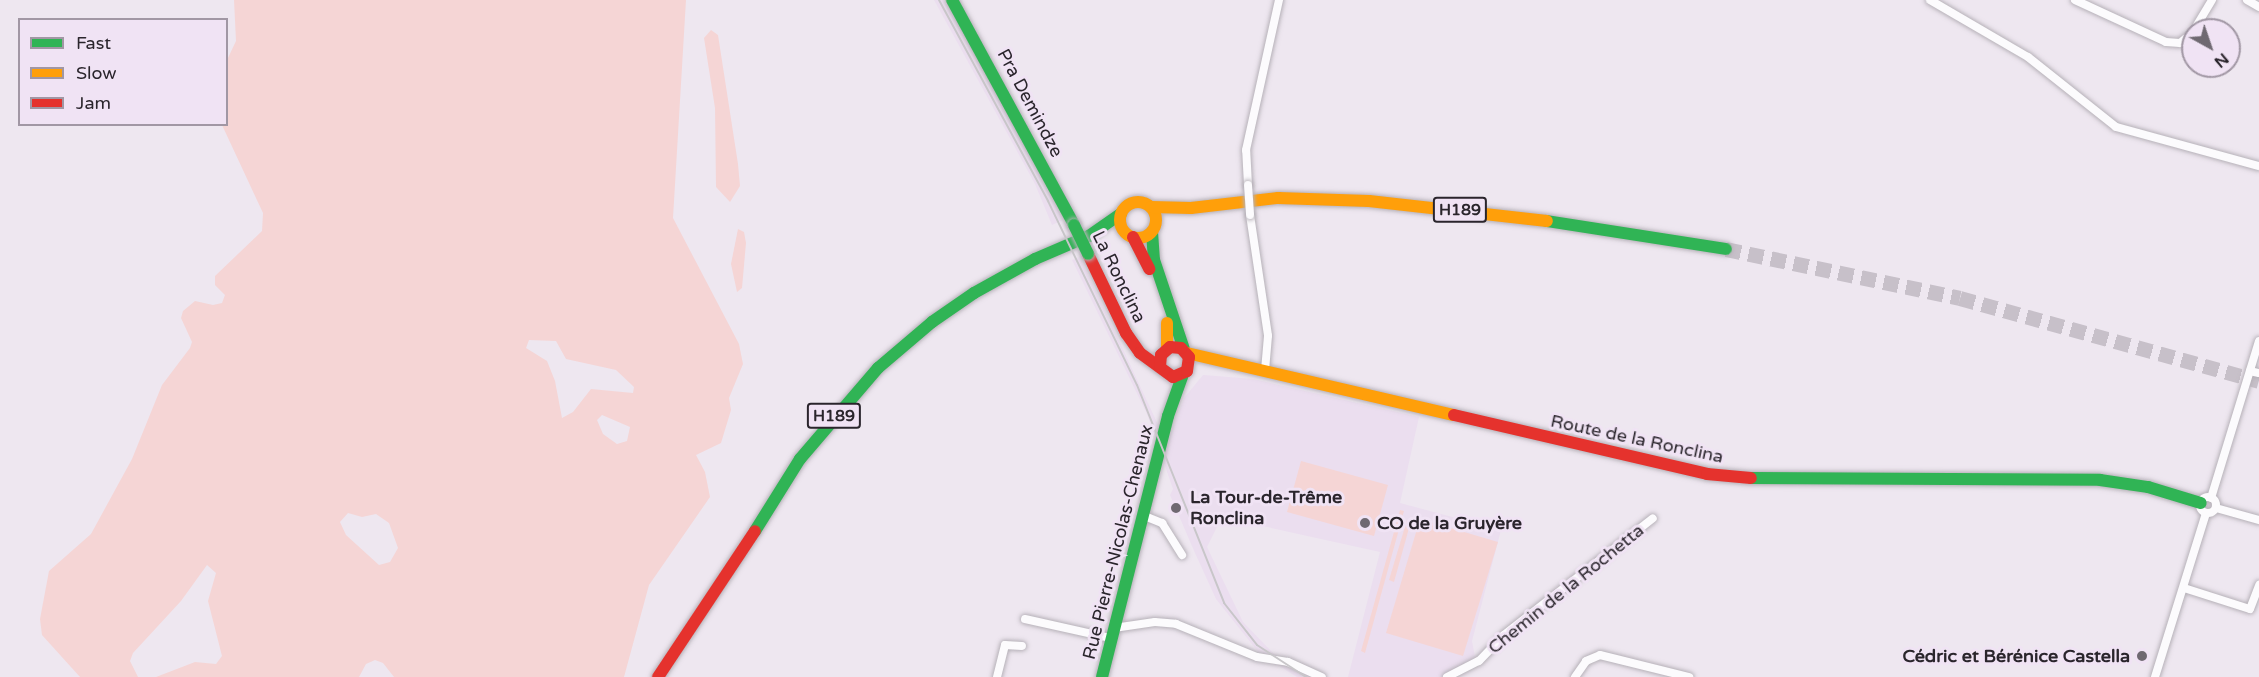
<!DOCTYPE html>
<meta charset="utf-8">
<style>
body{margin:0}
#map{position:relative;width:2259px;height:677px;overflow:hidden;background:#eee7f0;font-family:"Varela Round",sans-serif}
div>[style]{position:absolute}
[style*='--x']{left:calc(var(--x)*1px);top:calc(var(--y)*1px);width:calc(var(--w)*1px);rotate:calc(var(--a)*1deg)}
.built>*{inset:0;background:#ebdeef}
.green>*{inset:0;background:#f5d5d5}
.highway-tunnel>*{height:15px;margin-top:-7.5px;transform-origin:0;background:repeating-linear-gradient(90deg,#c7c0c9 0 15px,transparent 0 23px)}
.roads{filter:drop-shadow(0 0 2px #b6b1b8) drop-shadow(0 0 2px #b6b1b8)}
.street>*{height:8px;margin:-4px;padding:0 4px;transform-origin:4px;border-radius:4px;background:#fcfbfd}
.street>.ring{margin:-4px;padding:0;box-sizing:content-box;background:none;border:8px solid #fcfbfd;border-radius:50%}
.fast>*{height:12px;margin:-6px;padding:0 6px;transform-origin:6px;border-radius:6px;background:#30b455}
.slow>*{height:12px;margin:-6px;padding:0 6px;transform-origin:6px;border-radius:6px;background:#ff9f0a}
.slow>.ring{margin:-6px;padding:0;box-sizing:content-box;background:none;border:12px solid #ff9f0a;border-radius:50%}
.jam>*{height:12px;margin:-6px;padding:0 6px;transform-origin:6px;border-radius:6px;background:#e5322d}
.rail>*{height:2px;margin:-1px;padding:0 1px;transform-origin:1px;border-radius:1px;background:#c8c6c9}
.bridges{filter:drop-shadow(0 0 2px #b6b1b8) drop-shadow(0 0 2px #b6b1b8)}
.street-bridge>*{height:8px;margin:-4px;padding:0 4px;transform-origin:4px;border-radius:4px;background:#fcfbfd}
.fast-bridge>*{height:12px;margin:-6px;padding:0 6px;transform-origin:6px;border-radius:6px;background:#30b455}
.dots>*{width:16px;height:16px;translate:-50% -50%;box-sizing:border-box;border:3px solid #f0e3f4;border-radius:50%}
span{translate:-50% -50%;white-space:nowrap;text-align:center;line-height:1.15;-webkit-text-stroke:6px #f0e3f4;paint-order:stroke}
.shield-label span{padding:2px 4px;background:#f0e3f4;border:2px solid;border-radius:4px;-webkit-text-stroke-width:0}
.shield-label{font-size:16px;color:#2a252c;font-weight:700}
.street-label{font-size:18px;color:#2a252c}
.poi-label{font-size:18px;color:#2a252c;font-weight:700}
.left{translate:0 -50%;text-align:left}
.right{translate:-100% -50%;text-align:right}
.legend{position:absolute;left:18px;top:18px;width:210px;height:108px;box-sizing:border-box;background:#f0e3f4;border:2px solid #a197a4;margin:0;padding:8px 10px;list-style:none;font-size:18px;color:#2a252c}
.legend li{display:flex;align-items:center;gap:12px;height:30px}
.legend b{width:30px;border:2px solid #a197a4}
.north{position:absolute;left:2181px;top:18px;width:60px;height:60px;box-sizing:border-box;background:#f0e3f4;border:2px solid #a197a4;border-radius:50%;rotate:140deg;font-size:16px;font-weight:700;line-height:24px;text-align:center;color:#2a252c}
.north::after{content:'';display:block;margin:auto;width:21px;height:27px;background:#6f6971;clip-path:polygon(50% 0,100% 100%,50% 72%,0 100%)}
</style>
<div id="map">
<div class="built">
<i style="clip-path:polygon(934px 0,944px 0,977px 57px,1063px 220px,1052px 225px,1035px 184px)"></i>
<i style="clip-path:polygon(1080px 257px,1167px 444px,1184px 398px,1203px 375px,1253px 379px,1419px 417px,1400px 503px,1501px 530px,1472px 641px,1476px 662px,1447px 677px,1348px 677px,1380px 552px,1222px 517px,1207px 547px,1243px 622px,1274px 654px,1315px 677px,1297px 677px,1259px 653px,1216px 599px,1195px 553px,1170px 495px,1173px 489px,1147px 414px,1072px 260px)"></i>
</div>
<div class="green">
<i style="clip-path:polygon(evenodd,234px 0,686px 0,673px 218px,739px 344px,743px 364px,729px 398px,731px 410px,721px 443px,696px 455px,705px 472px,710px 497px,649px 585px,624px 677px,394px 677px,383px 663px,375px 660px,366px 664px,359px 677px,156px 677px,195px 662px,216px 664px,222px 656px,208px 601px,216px 573px,207px 565px,181px 601px,133px 653px,130px 661px,138px 677px,80px 677px,42px 635px,40px 619px,49px 571px,91px 534px,132px 459px,162px 385px,190px 348px,192px 342px,181px 318px,183px 311px,195px 301px,213px 305px,222px 303px,225px 295px,215px 285px,215px 276px,262px 231px,263px 213px,222px 125px,226px 124px,227px 60px,236px 41px,234px 0,529px 340px,556px 341px,566px 359px,616px 370px,634px 387px,633px 393px,591px 389px,573px 412px,562px 418px,555px 381px,547px 361px,526px 348px,529px 340px,234px 0,602px 415px,630px 427px,627px 441px,617px 444px,603px 434px,597px 420px,602px 415px,234px 0,348px 513px,362px 517px,376px 514px,389px 523px,398px 548px,390px 562px,379px 565px,346px 535px,340px 522px,348px 513px)"></i>
<i style="clip-path:polygon(711px 30px,718px 35px,738px 164px,740px 186px,730px 202px,716px 187px,715px 108px,704px 38px)"></i>
<i style="clip-path:polygon(738px 229px,744px 232px,746px 243px,742px 288px,737px 292px,731px 264px)"></i>
<i style="clip-path:polygon(1301px 461px,1388px 485px,1374px 536px,1287px 512px)"></i>
<i style="clip-path:polygon(1400px 510px,1404px 511px,1365px 653px,1361px 651px)"></i>
<i style="clip-path:polygon(1420px 519px,1498px 542px,1463px 656px,1386px 633px)"></i>
<i style="clip-path:polygon(1407px 520px,1411px 521px,1394px 582px,1389px 580px)"></i>
</div>
<div class="highway-tunnel">
<i style="--x:1726;--y:249;--w:239;--a:11.8"></i>
<i style="--x:1960;--y:298;--w:310;--a:15.5"></i>
</div>
<div class="roads">
<div class="street">
<i style="--x:1930;--y:0;--w:113;--a:30.2"></i>
<i style="--x:2028;--y:57;--w:112;--a:38.5"></i>
<i style="--x:2116;--y:127;--w:148;--a:15.3"></i>
<i style="--x:2075;--y:0;--w:100;--a:24.8"></i>
<i style="--x:2166;--y:42;--w:14;--a:4"></i>
<i style="--x:2180;--y:43;--w:17;--a:-40"></i>
<i style="--x:2247;--y:0;--w:14;--a:30"></i>
<i style="--x:2194;--y:30;--w:35;--a:-59"></i>
<i style="--x:1248;--y:185;--w:35;--a:-93"></i>
<i style="--x:1246;--y:150;--w:154;--a:-77.6"></i>
<i style="--x:1250;--y:215;--w:122;--a:81.5"></i>
<i style="--x:1268;--y:336;--w:35;--a:95"></i>
<i style="--x:2250;--y:371;--w:9;--a:13"></i>
<i class="ring" style="left:2200px;top:497px;width:8px;height:8px"></i>
<i style="--x:2211;--y:498;--w:164;--a:-73"></i>
<i style="--x:2216;--y:508;--w:45;--a:15.6"></i>
<i style="--x:1142;--y:515;--w:22;--a:22"></i>
<i style="--x:1162;--y:523;--w:38;--a:58"></i>
<i style="--x:2184;--y:588;--w:69;--a:17.7"></i>
<i style="--x:2250;--y:609;--w:26;--a:-69"></i>
<i style="--x:1025;--y:619;--w:88;--a:12.5"></i>
<i style="--x:1114;--y:628;--w:41;--a:-8.3"></i>
<i style="--x:1155;--y:622;--w:21;--a:5"></i>
<i style="--x:1176;--y:624;--w:87;--a:22.2"></i>
<i style="--x:1257;--y:657;--w:31;--a:9"></i>
<i style="--x:1288;--y:662;--w:37;--a:24"></i>
<i style="--x:997;--y:677;--w:33;--a:-76"></i>
<i style="--x:1005;--y:645;--w:17;--a:3"></i>
<i style="--x:1447;--y:677;--w:36;--a:-27"></i>
<i style="--x:1479;--y:661;--w:36;--a:-46"></i>
<i style="--x:1504;--y:635;--w:189;--a:-38.1"></i>
<i style="--x:1575;--y:677;--w:19;--a:-55"></i>
<i style="--x:1586;--y:661;--w:15;--a:-23"></i>
<i style="--x:1600;--y:655;--w:92;--a:13.9"></i>
<i style="--x:2155;--y:677;--w:172;--a:-72.7"></i>
</div>
<div class="fast">
<i style="--x:952;--y:0;--w:256;--a:61.5"></i>
<i style="--x:1547;--y:221;--w:181;--a:8.9"></i>
<i style="--x:1152;--y:232;--w:28;--a:86"></i>
<i style="--x:1154;--y:260;--w:94;--a:71.4"></i>
<i style="--x:1751;--y:478;--w:349;--a:0.3"></i>
<i style="--x:2100;--y:480;--w:49;--a:8.3"></i>
<i style="--x:2148;--y:487;--w:55;--a:16.8"></i>
<i style="--x:755;--y:531;--w:85;--a:-58"></i>
<i style="--x:800;--y:459;--w:120;--a:-49.4"></i>
<i style="--x:878;--y:368;--w:71;--a:-40.4"></i>
<i style="--x:932;--y:322;--w:51;--a:-34.6"></i>
<i style="--x:974;--y:293;--w:70;--a:-29.1"></i>
<i style="--x:1035;--y:259;--w:59;--a:-23.1"></i>
<i style="--x:1089;--y:236;--w:39;--a:-35"></i>
<i style="--x:1102;--y:677;--w:269;--a:-75.8"></i>
<i style="--x:1168;--y:416;--w:45;--a:-70.3"></i>
</div>
<div class="slow">
<i class="ring" style="left:1120px;top:202px;width:24px;height:24px"></i>
<i style="--x:1151;--y:207;--w:40;--a:1.4"></i>
<i style="--x:1191;--y:208;--w:88;--a:-6.6"></i>
<i style="--x:1278;--y:198;--w:91;--a:1.9"></i>
<i style="--x:1369;--y:201;--w:179;--a:6.4"></i>
<i style="--x:1167;--y:323;--w:25;--a:90"></i>
<i style="--x:1187;--y:353;--w:274;--a:13.1"></i>
</div>
<div class="jam">
<i style="--x:1133;--y:237;--w:36;--a:63"></i>
<i style="--x:1088;--y:254;--w:88;--a:64.3"></i>
<i style="--x:1126;--y:333;--w:24;--a:55"></i>
<i style="--x:1140;--y:353;--w:41;--a:36"></i>
<i style="--x:1173;--y:377;--w:15;--a:-23"></i>
<i style="--x:1187;--y:371;--w:14;--a:-82"></i>
<i style="--x:1189;--y:357;--w:12;--a:-132"></i>
<i style="--x:1181;--y:348;--w:11;--a:-175"></i>
<i style="--x:1170;--y:347;--w:12;--a:138"></i>
<i style="--x:1161;--y:355;--w:11;--a:95"></i>
<i style="--x:1454;--y:415;--w:260;--a:13.1"></i>
<i style="--x:1707;--y:474;--w:44;--a:5.2"></i>
<i style="--x:658;--y:677;--w:175;--a:-56.4"></i>
</div>
</div>
<div class="rail">
<i style="--x:939;--y:0;--w:229;--a:61.5"></i>
<i style="--x:1048;--y:201;--w:204;--a:64.2"></i>
<i style="--x:1137;--y:385;--w:235;--a:68.2"></i>
<i style="--x:1224;--y:603;--w:53;--a:51.8"></i>
<i style="--x:1257;--y:645;--w:59;--a:33.1"></i>
</div>
<div class="bridges">
<div class="street-bridge">
<i style="--x:1248;--y:185;--w:30;--a:86"></i>
</div>
<div class="fast-bridge">
<i style="--x:1074;--y:225;--w:32;--a:64"></i>
</div>
</div>
<div class="dots">
<i style="left:1176px;top:508px;background:#6f6971"></i>
<i style="left:1365px;top:523px;background:#6f6971"></i>
<i style="left:2142px;top:656px;background:#6f6971"></i>
</div>
<div class="shield-label">
<span style="left:1460px;top:210px">H189</span>
<span style="left:834px;top:416px">H189</span>
</div>
<div class="street-label">
<span style="left:1030px;top:103px;rotate:62deg">Pra Demindze</span>
<span style="left:1119px;top:277px;rotate:64deg">La Ronclina</span>
<span style="left:1637px;top:439px;rotate:12deg">Route de la Ronclina</span>
<span style="left:1118px;top:542px;rotate:-76deg">Rue Pierre-Nicolas-Chenaux</span>
<span style="left:1566px;top:589px;rotate:-39deg">Chemin de la Rochetta</span>
</div>
<div class="poi-label">
<span class="left" style="left:1190px;top:508px">La Tour-de-Trême<br>Ronclina</span>
<span class="left" style="left:1377px;top:523px">CO de la Gruyère</span>
<span class="right" style="left:2130px;top:656px">Cédric et Bérénice Castella</span>
</div>
<ul class="legend">
<li><b style="height:8px;background:#30b455"></b>Fast</li>
<li><b style="height:8px;background:#ff9f0a"></b>Slow</li>
<li><b style="height:8px;background:#e5322d"></b>Jam</li>
</ul>
<div class="north">N</div>
</div>
